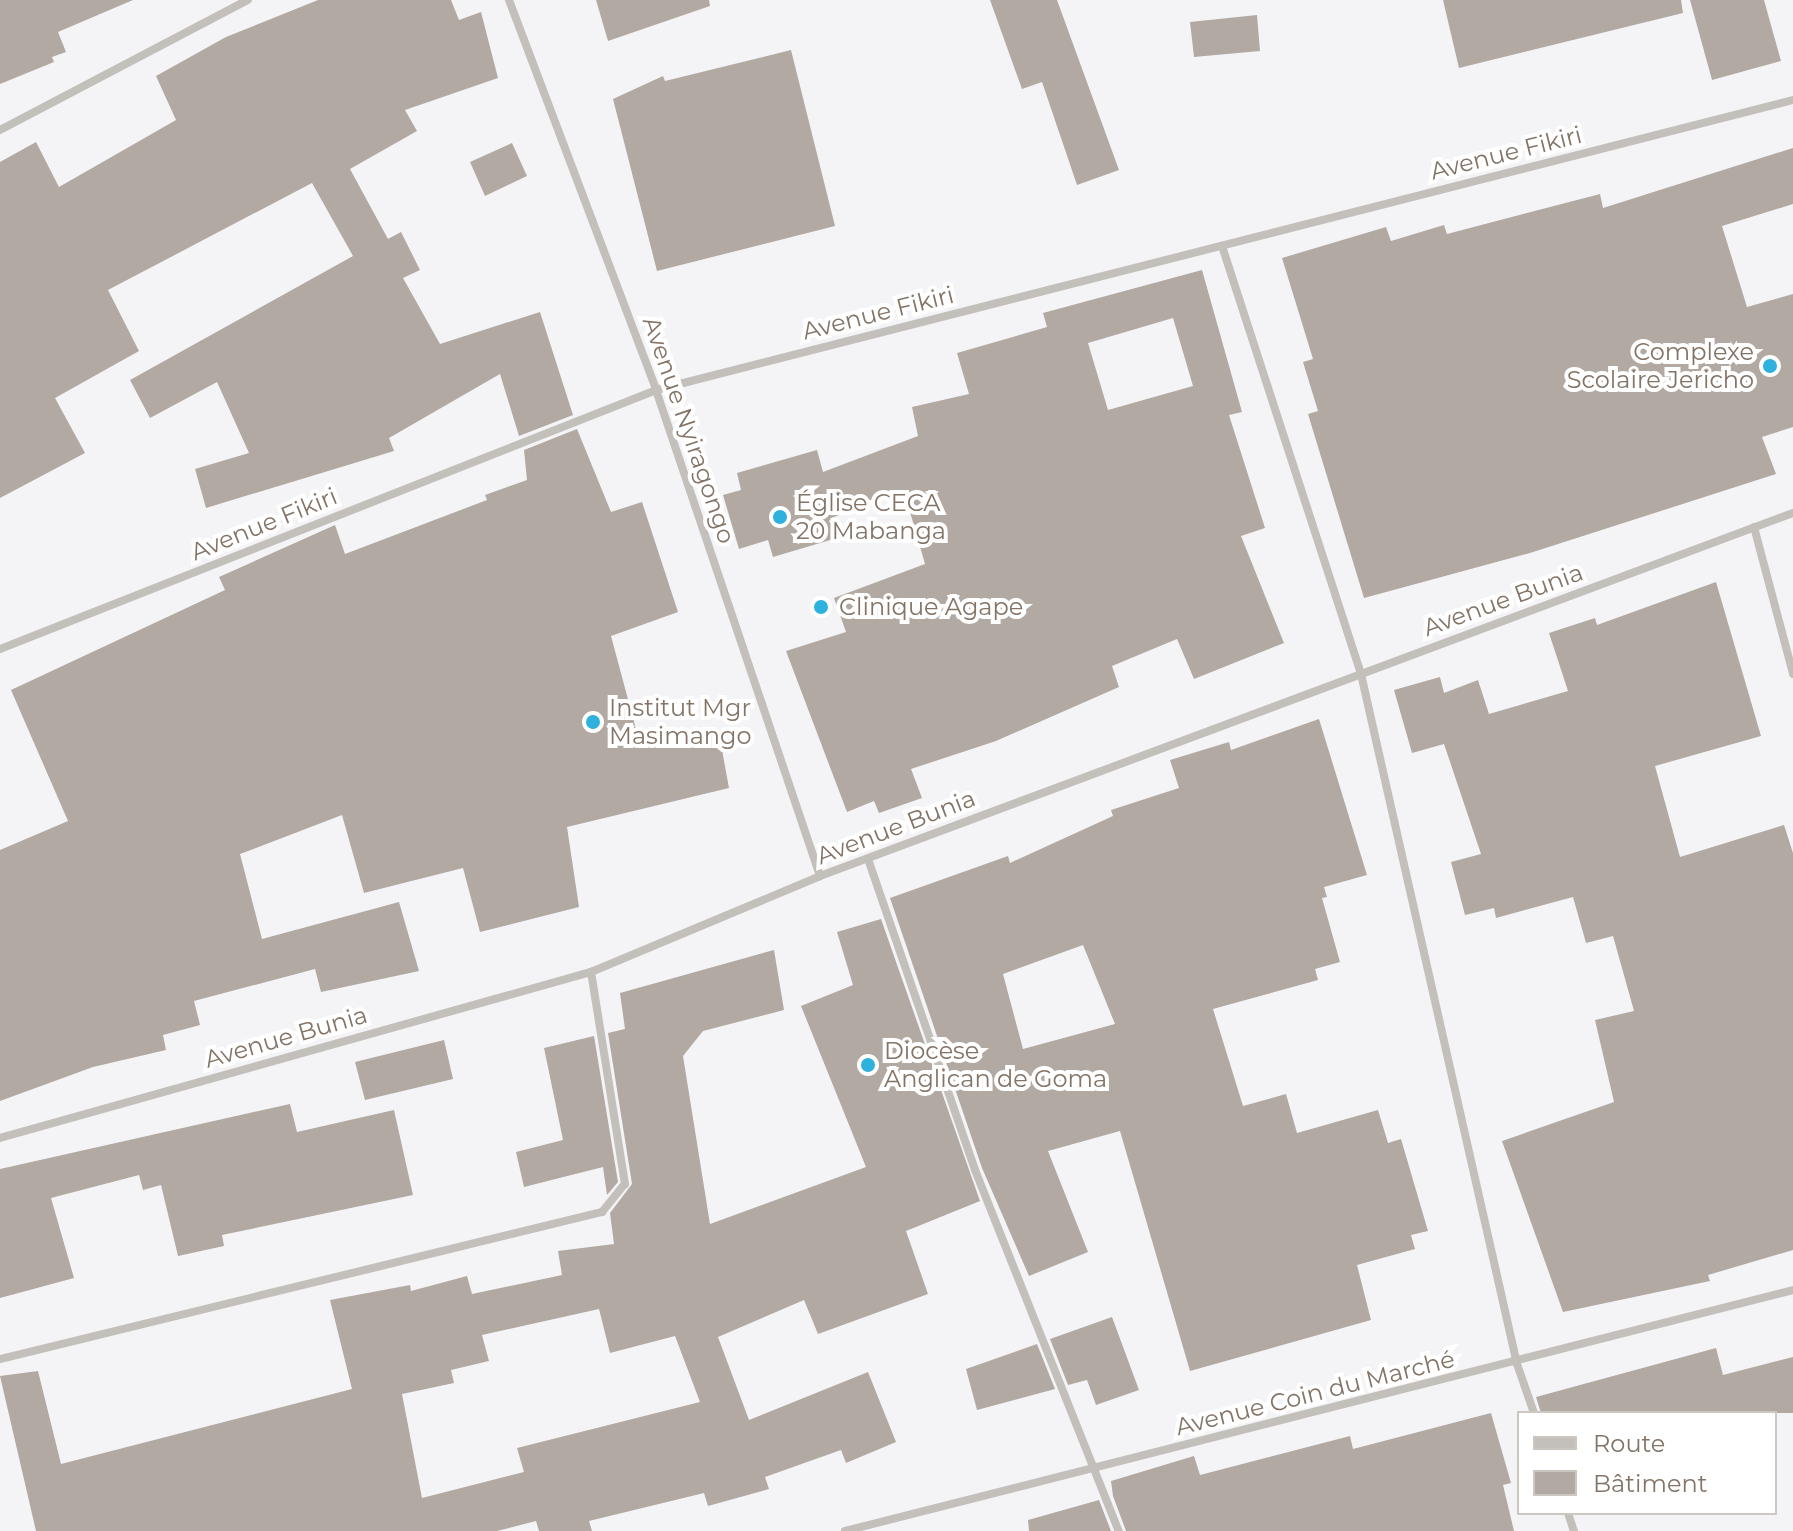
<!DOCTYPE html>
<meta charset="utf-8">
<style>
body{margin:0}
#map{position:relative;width:1793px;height:1531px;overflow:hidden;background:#f4f4f7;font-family:Montserrat,sans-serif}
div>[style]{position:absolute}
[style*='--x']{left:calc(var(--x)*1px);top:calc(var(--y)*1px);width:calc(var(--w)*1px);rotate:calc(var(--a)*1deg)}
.building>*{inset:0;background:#b1a9a2}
.street>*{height:8px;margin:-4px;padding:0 4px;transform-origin:4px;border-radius:4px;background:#c3bfbb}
.dots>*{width:22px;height:22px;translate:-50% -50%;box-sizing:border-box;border:4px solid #fff;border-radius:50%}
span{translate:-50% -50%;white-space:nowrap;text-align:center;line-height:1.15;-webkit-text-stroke:8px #fff;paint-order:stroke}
.street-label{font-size:24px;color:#837467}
.poi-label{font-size:24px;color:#837467}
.right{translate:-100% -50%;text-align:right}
.left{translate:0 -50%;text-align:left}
.legend{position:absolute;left:1517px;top:1411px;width:260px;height:104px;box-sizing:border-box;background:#fff;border:2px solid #cdc7c2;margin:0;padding:10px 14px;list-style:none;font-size:24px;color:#837467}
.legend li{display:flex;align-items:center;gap:16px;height:40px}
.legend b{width:40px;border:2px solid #cdc7c2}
</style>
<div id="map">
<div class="building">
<i style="clip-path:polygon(0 0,133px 0,58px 32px,66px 52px,52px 57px,54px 62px,0 84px)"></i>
<i style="clip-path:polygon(318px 0,451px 0,459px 20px,481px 12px,498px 78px,405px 110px,417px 131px,350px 169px,388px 239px,401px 232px,420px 270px,403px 278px,440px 344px,540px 312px,573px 415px,519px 436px,500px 374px,389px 438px,394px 451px,206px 508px,195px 469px,249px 453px,217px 382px,150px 418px,130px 380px,353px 256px,312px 183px,108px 290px,139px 351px,55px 398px,85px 453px,0 498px,0 162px,36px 142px,59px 187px,176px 120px,156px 76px,226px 37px)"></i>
<i style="clip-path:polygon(596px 0,709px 0,710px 6px,608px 41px)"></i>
<i style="clip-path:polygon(990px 0,1057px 0,1119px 170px,1077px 185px,1042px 82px,1022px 89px)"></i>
<i style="clip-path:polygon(1443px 0,1681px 0,1683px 13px,1459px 68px)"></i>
<i style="clip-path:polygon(1690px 0,1764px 0,1781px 61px,1712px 80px)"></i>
<i style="clip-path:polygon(1257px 15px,1260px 51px,1194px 57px,1190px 22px)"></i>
<i style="clip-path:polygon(791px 50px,835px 226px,657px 271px,613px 99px,663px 76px,665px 81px)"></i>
<i style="clip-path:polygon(512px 143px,527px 176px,485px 196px,470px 162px)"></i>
<i style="clip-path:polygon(1793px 148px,1793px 204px,1722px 226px,1747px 307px,1793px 294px,1793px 427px,1762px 437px,1776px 474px,1530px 553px,1364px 598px,1308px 414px,1318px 411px,1303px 362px,1313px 359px,1282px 258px,1386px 227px,1391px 241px,1444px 225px,1447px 234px,1600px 194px,1603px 208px)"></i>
<i style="clip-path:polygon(evenodd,1202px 270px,1242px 412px,1229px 415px,1265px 528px,1241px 536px,1284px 643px,1194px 679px,1177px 639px,1112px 666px,1119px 687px,996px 741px,911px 769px,922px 798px,879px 813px,874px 801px,847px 812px,786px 651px,846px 632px,834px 598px,925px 564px,904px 491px,831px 518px,837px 538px,773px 557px,768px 540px,739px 549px,723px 495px,741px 490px,737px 473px,817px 450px,823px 472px,918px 436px,912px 407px,969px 394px,957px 353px,1047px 327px,1043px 313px,1202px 270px,1173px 318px,1193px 386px,1108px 410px,1088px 343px,1173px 318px)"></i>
<i style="clip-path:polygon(577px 429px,611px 512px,642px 502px,678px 612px,611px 636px,640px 744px,718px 728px,729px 788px,567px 827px,579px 907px,480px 932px,463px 868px,364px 893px,342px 815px,240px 854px,262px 939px,399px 902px,419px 971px,321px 992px,315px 969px,194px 1001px,200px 1025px,163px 1035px,166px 1050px,93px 1067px,0 1101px,0 850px,68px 821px,11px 690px,225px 590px,219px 577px,335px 525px,345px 554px,487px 500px,485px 495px,527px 480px,524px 450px)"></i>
<i style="clip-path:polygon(1716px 582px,1761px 736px,1655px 766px,1680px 857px,1784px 825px,1793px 853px,1793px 1250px,1708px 1275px,1710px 1281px,1563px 1312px,1502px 1141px,1614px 1102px,1595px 1020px,1634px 1011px,1613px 936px,1586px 943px,1573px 897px,1496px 918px,1494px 908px,1465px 915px,1451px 862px,1481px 854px,1444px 744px,1412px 753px,1394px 690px,1440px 677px,1444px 693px,1478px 680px,1489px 714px,1568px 691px,1549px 633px,1595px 618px,1597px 625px)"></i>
<i style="clip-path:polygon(evenodd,1319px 719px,1367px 875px,1324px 887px,1327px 897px,1322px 898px,1340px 962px,1315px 969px,1318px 980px,1213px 1009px,1243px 1106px,1286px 1094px,1297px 1133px,1378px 1110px,1388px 1143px,1401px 1139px,1428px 1231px,1411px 1235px,1415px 1249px,1357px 1265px,1371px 1320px,1190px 1371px,1120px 1131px,1048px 1151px,1088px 1252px,1029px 1276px,982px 1168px,890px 898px,1008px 856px,1010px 863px,1113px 816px,1111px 810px,1179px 788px,1170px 760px,1229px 742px,1231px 750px,1319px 719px,1083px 945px,1115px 1024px,1023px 1049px,1003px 974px,1083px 945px)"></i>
<i style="clip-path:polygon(evenodd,881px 919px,980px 1201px,906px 1231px,928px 1294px,818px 1334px,804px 1300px,718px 1337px,749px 1420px,868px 1372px,896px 1442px,846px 1463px,841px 1450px,765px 1477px,769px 1489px,708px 1506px,704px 1493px,589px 1521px,592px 1531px,539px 1531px,536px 1521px,497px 1531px,36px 1531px,0 1376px,38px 1371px,61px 1464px,352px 1389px,330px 1300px,410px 1285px,411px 1291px,467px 1276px,472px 1294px,562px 1275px,558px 1251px,614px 1244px,610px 1213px,632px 1184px,608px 1033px,625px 1029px,620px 993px,774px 950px,784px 1010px,703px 1031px,683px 1056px,710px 1224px,866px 1167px,801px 1006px,853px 985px,837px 932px,881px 919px,599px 1309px,610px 1353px,675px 1336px,700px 1402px,517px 1448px,524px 1472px,422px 1498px,402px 1394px,454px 1383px,451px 1370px,489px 1361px,482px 1335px,599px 1309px)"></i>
<i style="clip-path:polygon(594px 1036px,618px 1182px,607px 1195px,603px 1167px,524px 1187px,516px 1152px,563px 1140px,544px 1048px)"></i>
<i style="clip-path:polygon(444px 1040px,453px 1079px,365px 1100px,355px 1062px)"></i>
<i style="clip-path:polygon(290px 1104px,297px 1132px,394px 1110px,413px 1195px,222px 1235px,224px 1246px,178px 1256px,161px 1185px,143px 1190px,139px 1175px,51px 1198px,74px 1278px,0 1298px,0 1169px)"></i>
<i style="clip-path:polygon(1112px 1317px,1139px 1390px,1096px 1405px,1087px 1380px,1068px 1385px,1050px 1339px)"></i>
<i style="clip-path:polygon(1037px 1344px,1055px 1389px,977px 1410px,966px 1369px)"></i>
<i style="clip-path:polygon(1716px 1348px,1723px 1375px,1793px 1357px,1793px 1413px,1541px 1413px,1536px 1397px)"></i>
<i style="clip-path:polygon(1491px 1413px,1511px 1483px,1503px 1485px,1514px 1531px,1126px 1531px,1113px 1496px,1111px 1481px,1194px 1456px,1200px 1475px,1350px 1436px,1353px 1449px)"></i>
<i style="clip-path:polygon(1099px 1500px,1111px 1531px,1029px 1531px,1028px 1520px)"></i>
</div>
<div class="street">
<i style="--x:509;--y:0;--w:417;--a:69.3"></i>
<i style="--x:656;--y:390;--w:513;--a:71.35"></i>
<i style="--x:0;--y:130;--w:280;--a:-27.7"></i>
<i style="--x:1222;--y:246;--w:450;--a:72"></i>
<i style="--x:1361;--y:674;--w:707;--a:77.26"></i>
<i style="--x:1517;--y:1364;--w:52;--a:70.9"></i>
<i style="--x:1754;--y:527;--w:152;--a:75.1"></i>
<i style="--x:0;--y:649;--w:705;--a:-21.54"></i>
<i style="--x:656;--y:390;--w:1173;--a:-14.31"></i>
<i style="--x:868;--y:859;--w:329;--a:71"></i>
<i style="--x:975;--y:1170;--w:389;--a:68.3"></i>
<i style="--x:0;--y:1138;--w:614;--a:-15.69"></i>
<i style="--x:591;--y:972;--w:248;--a:-22.7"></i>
<i style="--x:820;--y:876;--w:1039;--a:-20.46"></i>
<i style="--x:0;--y:1359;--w:620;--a:-13.72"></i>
<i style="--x:602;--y:1212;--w:36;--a:-51"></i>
<i style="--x:625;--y:1184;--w:215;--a:-99.1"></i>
<i style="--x:1568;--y:1513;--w:19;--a:72"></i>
<i style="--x:845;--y:1531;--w:978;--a:-14.26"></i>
</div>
<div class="dots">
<i style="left:1770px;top:366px;background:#2eb1dc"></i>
<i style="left:780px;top:517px;background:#2eb1dc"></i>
<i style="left:821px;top:607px;background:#2eb1dc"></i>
<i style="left:593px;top:722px;background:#2eb1dc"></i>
<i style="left:868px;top:1065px;background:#2eb1dc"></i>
</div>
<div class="street-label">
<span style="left:1506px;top:153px;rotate:-14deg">Avenue Fikiri</span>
<span style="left:878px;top:313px;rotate:-14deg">Avenue Fikiri</span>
<span style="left:689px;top:430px;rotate:71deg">Avenue Nyiragongo</span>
<span style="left:264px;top:524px;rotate:-22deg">Avenue Fikiri</span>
<span style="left:1503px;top:600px;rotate:-20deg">Avenue Bunia</span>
<span style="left:896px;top:827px;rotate:-21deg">Avenue Bunia</span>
<span style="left:286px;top:1037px;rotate:-16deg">Avenue Bunia</span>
<span style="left:1315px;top:1393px;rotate:-14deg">Avenue Coin du Marché</span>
</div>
<div class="poi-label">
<span class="right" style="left:1754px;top:366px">Complexe<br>Scolaire Jericho</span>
<span class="left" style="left:796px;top:517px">Église CECA<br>20 Mabanga</span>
<span class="left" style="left:839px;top:607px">Clinique Agape</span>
<span class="left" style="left:609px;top:722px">Institut Mgr<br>Masimango</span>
<span class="left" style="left:884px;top:1065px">Diocèse<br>Anglican de Goma</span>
</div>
<ul class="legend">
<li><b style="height:10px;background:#c3bfbb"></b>Route</li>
<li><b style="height:22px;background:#b1a9a2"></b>Bâtiment</li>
</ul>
</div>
